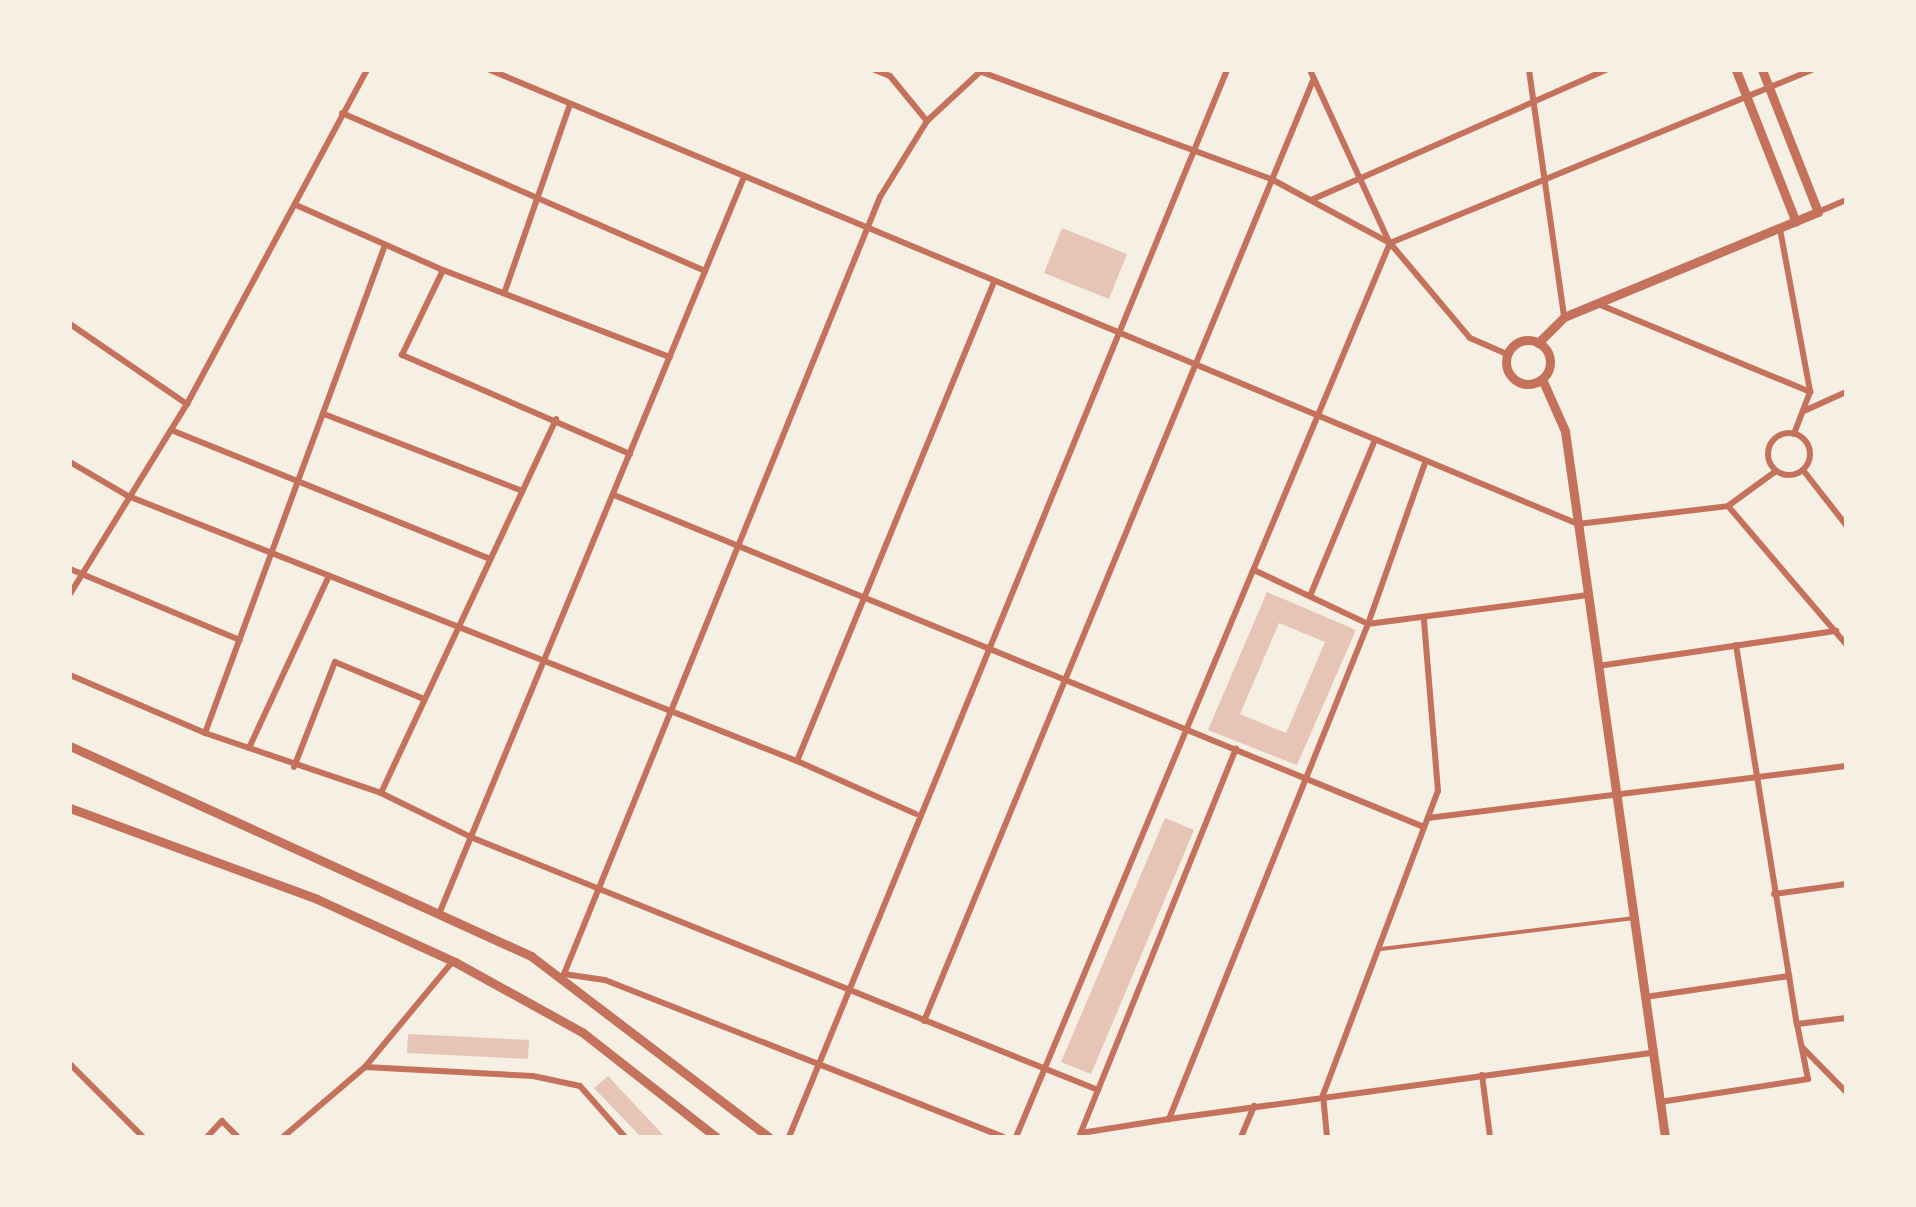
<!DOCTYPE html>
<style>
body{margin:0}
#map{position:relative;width:1916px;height:1207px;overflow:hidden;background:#f6efe4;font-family:Poppins,sans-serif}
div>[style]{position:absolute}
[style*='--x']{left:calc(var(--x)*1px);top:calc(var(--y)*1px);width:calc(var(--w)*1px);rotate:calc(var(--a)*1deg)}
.building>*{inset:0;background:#e6c5b7}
.service>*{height:4px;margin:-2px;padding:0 2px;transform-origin:2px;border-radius:2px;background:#c5725c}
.minor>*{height:6px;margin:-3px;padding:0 3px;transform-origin:3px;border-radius:3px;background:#c5725c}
.minor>.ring{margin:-3px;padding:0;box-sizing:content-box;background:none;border:6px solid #c5725c;border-radius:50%}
.tertiary>*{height:9px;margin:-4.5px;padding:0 4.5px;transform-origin:4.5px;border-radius:4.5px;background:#c5725c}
.tertiary>.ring{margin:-4.5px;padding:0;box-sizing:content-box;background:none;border:9px solid #c5725c;border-radius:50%}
span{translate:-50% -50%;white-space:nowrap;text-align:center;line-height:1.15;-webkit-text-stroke:10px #f6efe4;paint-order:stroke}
.frame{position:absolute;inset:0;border:72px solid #f6efe4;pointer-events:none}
</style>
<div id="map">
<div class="building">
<i style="clip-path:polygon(1062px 228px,1127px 254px,1109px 299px,1044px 273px)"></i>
<i style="clip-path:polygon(evenodd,1267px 592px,1356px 630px,1297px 765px,1208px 730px,1267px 592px,1279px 623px,1325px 642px,1286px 733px,1240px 714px,1279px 623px)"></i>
<i style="clip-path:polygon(1165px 818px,1194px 830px,1091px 1074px,1061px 1062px)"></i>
<i style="clip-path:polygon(408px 1034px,529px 1040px,528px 1059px,407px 1053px)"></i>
<i style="clip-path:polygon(608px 1076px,665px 1137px,641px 1137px,594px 1088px)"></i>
</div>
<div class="service">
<i style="--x:1381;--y:949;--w:255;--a:-7"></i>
</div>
<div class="minor">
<i style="--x:490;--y:70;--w:1179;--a:22.65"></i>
<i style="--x:1578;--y:524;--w:151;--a:-6.8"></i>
<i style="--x:1728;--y:506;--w:59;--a:-36.1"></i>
<i style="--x:875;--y:70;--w:16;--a:22"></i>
<i style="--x:890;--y:76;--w:58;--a:50.6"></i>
<i style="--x:982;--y:70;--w:75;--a:137.2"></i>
<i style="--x:927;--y:121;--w:89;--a:121.7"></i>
<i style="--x:880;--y:197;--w:839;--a:112.13"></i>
<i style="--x:564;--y:974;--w:41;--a:8.3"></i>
<i style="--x:605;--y:980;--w:428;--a:21.5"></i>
<i style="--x:1310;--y:70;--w:189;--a:65.3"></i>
<i style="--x:1529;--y:70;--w:249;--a:81.9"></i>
<i style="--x:979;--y:71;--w:314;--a:20.3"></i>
<i style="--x:1273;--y:180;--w:133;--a:28.3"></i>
<i style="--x:342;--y:113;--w:396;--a:23.5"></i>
<i style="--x:1311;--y:200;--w:322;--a:-23.8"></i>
<i style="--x:296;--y:205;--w:161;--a:23.9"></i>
<i style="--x:1818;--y:212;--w:30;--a:-23"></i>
<i style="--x:1780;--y:229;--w:165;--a:79.5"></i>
<i style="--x:1390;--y:243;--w:455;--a:-22.3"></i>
<i style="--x:505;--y:291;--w:198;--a:-70.8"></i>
<i style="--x:1598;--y:304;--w:230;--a:22.5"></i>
<i style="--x:1810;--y:392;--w:45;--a:110.9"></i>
<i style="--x:70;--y:324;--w:142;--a:34.4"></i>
<i style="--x:1804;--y:411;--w:46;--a:-24.3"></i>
<i style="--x:324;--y:414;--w:213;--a:21.2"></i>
<i style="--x:171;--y:430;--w:344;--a:22"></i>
<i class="ring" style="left:1768px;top:433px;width:36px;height:36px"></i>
<i style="--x:630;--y:454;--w:249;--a:-156.5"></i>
<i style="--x:402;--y:355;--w:94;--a:-64.2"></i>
<i style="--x:443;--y:270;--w:243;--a:21"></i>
<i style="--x:70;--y:462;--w:67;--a:30.4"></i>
<i style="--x:128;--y:496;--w:720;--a:21.61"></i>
<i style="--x:797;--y:761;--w:130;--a:24"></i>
<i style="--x:1803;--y:470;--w:70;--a:52"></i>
<i style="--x:614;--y:495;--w:875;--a:22.29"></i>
<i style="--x:1728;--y:506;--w:182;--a:49.5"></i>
<i style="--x:70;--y:569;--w:184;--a:22.7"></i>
<i style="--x:1254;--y:570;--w:126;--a:25.3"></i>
<i style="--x:1368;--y:624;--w:171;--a:-70.5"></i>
<i style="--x:70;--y:594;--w:223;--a:-58.4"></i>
<i style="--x:187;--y:404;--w:379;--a:-61.7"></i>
<i style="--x:1588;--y:595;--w:222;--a:172.5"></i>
<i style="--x:1368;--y:624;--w:534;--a:111.9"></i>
<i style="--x:1169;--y:1119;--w:488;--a:-7.8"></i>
<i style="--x:1310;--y:596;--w:167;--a:-67.4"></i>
<i style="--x:1736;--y:645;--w:384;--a:80.9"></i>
<i style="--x:1598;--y:666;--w:241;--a:-8.4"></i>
<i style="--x:70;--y:675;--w:147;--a:23.2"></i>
<i style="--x:205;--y:733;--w:186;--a:18.8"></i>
<i style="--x:381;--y:793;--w:102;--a:26.1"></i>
<i style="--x:473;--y:838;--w:674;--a:21.96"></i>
<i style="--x:205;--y:733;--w:520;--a:-69.75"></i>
<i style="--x:249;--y:748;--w:190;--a:-65.1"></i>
<i style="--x:797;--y:761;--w:518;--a:-67.64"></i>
<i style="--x:294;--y:767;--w:113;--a:-68.7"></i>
<i style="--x:335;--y:662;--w:96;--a:22.6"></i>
<i style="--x:381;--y:793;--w:413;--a:-64.9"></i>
<i style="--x:1428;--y:818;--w:421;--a:-7.1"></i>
<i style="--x:1774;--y:894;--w:73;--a:-7.9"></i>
<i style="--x:439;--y:914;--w:798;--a:-67.52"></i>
<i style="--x:1645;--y:997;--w:146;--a:-8.3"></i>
<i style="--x:924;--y:1021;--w:1020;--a:-67.53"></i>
<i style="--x:1802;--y:1047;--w:63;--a:45.6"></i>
<i style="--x:70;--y:1064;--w:103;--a:45"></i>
<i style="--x:365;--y:1067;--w:138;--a:-50.3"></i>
<i style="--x:1482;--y:1075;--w:63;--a:82.6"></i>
<i style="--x:1660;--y:1102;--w:150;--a:-8.8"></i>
<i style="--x:1808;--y:1079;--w:56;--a:-101.3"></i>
<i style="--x:1797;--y:1024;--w:49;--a:-7"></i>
<i style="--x:1081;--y:1133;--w:89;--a:-9"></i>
<i style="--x:207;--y:1137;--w:22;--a:-47"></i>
<i style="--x:222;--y:1121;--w:23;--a:45"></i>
<i style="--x:283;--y:1137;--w:108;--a:-40.5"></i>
<i style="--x:365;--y:1067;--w:168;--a:3.1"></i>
<i style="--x:533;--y:1076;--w:48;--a:12"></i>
<i style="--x:580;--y:1086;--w:68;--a:48.6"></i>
<i style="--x:789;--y:1137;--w:1153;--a:-67.68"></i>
<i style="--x:1016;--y:1137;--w:969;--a:-67.3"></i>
<i style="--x:1390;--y:243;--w:124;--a:49.9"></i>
<i style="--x:1470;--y:338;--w:40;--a:23.4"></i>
<i style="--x:1079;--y:1137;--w:419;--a:-68"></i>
<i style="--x:1241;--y:1137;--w:34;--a:-67"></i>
<i style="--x:1327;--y:1137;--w:42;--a:-95.4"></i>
<i style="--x:1323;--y:1095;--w:325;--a:-69.3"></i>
<i style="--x:1438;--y:791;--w:171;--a:-94.7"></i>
</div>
<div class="tertiary">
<i style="--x:1736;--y:70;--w:163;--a:68.5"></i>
<i class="ring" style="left:1506px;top:340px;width:35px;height:35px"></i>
<i style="--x:1538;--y:343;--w:37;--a:-45"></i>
<i style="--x:1564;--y:317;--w:275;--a:-22.5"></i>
<i style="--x:1818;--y:212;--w:153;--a:-111.5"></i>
<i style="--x:1542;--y:379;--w:57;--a:66.1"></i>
<i style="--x:1565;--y:431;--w:713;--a:81.94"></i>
<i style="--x:70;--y:746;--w:507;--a:24.49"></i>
<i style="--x:531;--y:956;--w:299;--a:37.3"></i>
<i style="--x:70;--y:808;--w:263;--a:20.2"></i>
<i style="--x:317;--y:899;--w:152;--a:24.5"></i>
<i style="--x:455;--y:962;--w:145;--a:28.9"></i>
<i style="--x:582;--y:1032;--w:170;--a:38.1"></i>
</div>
<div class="frame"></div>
</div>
